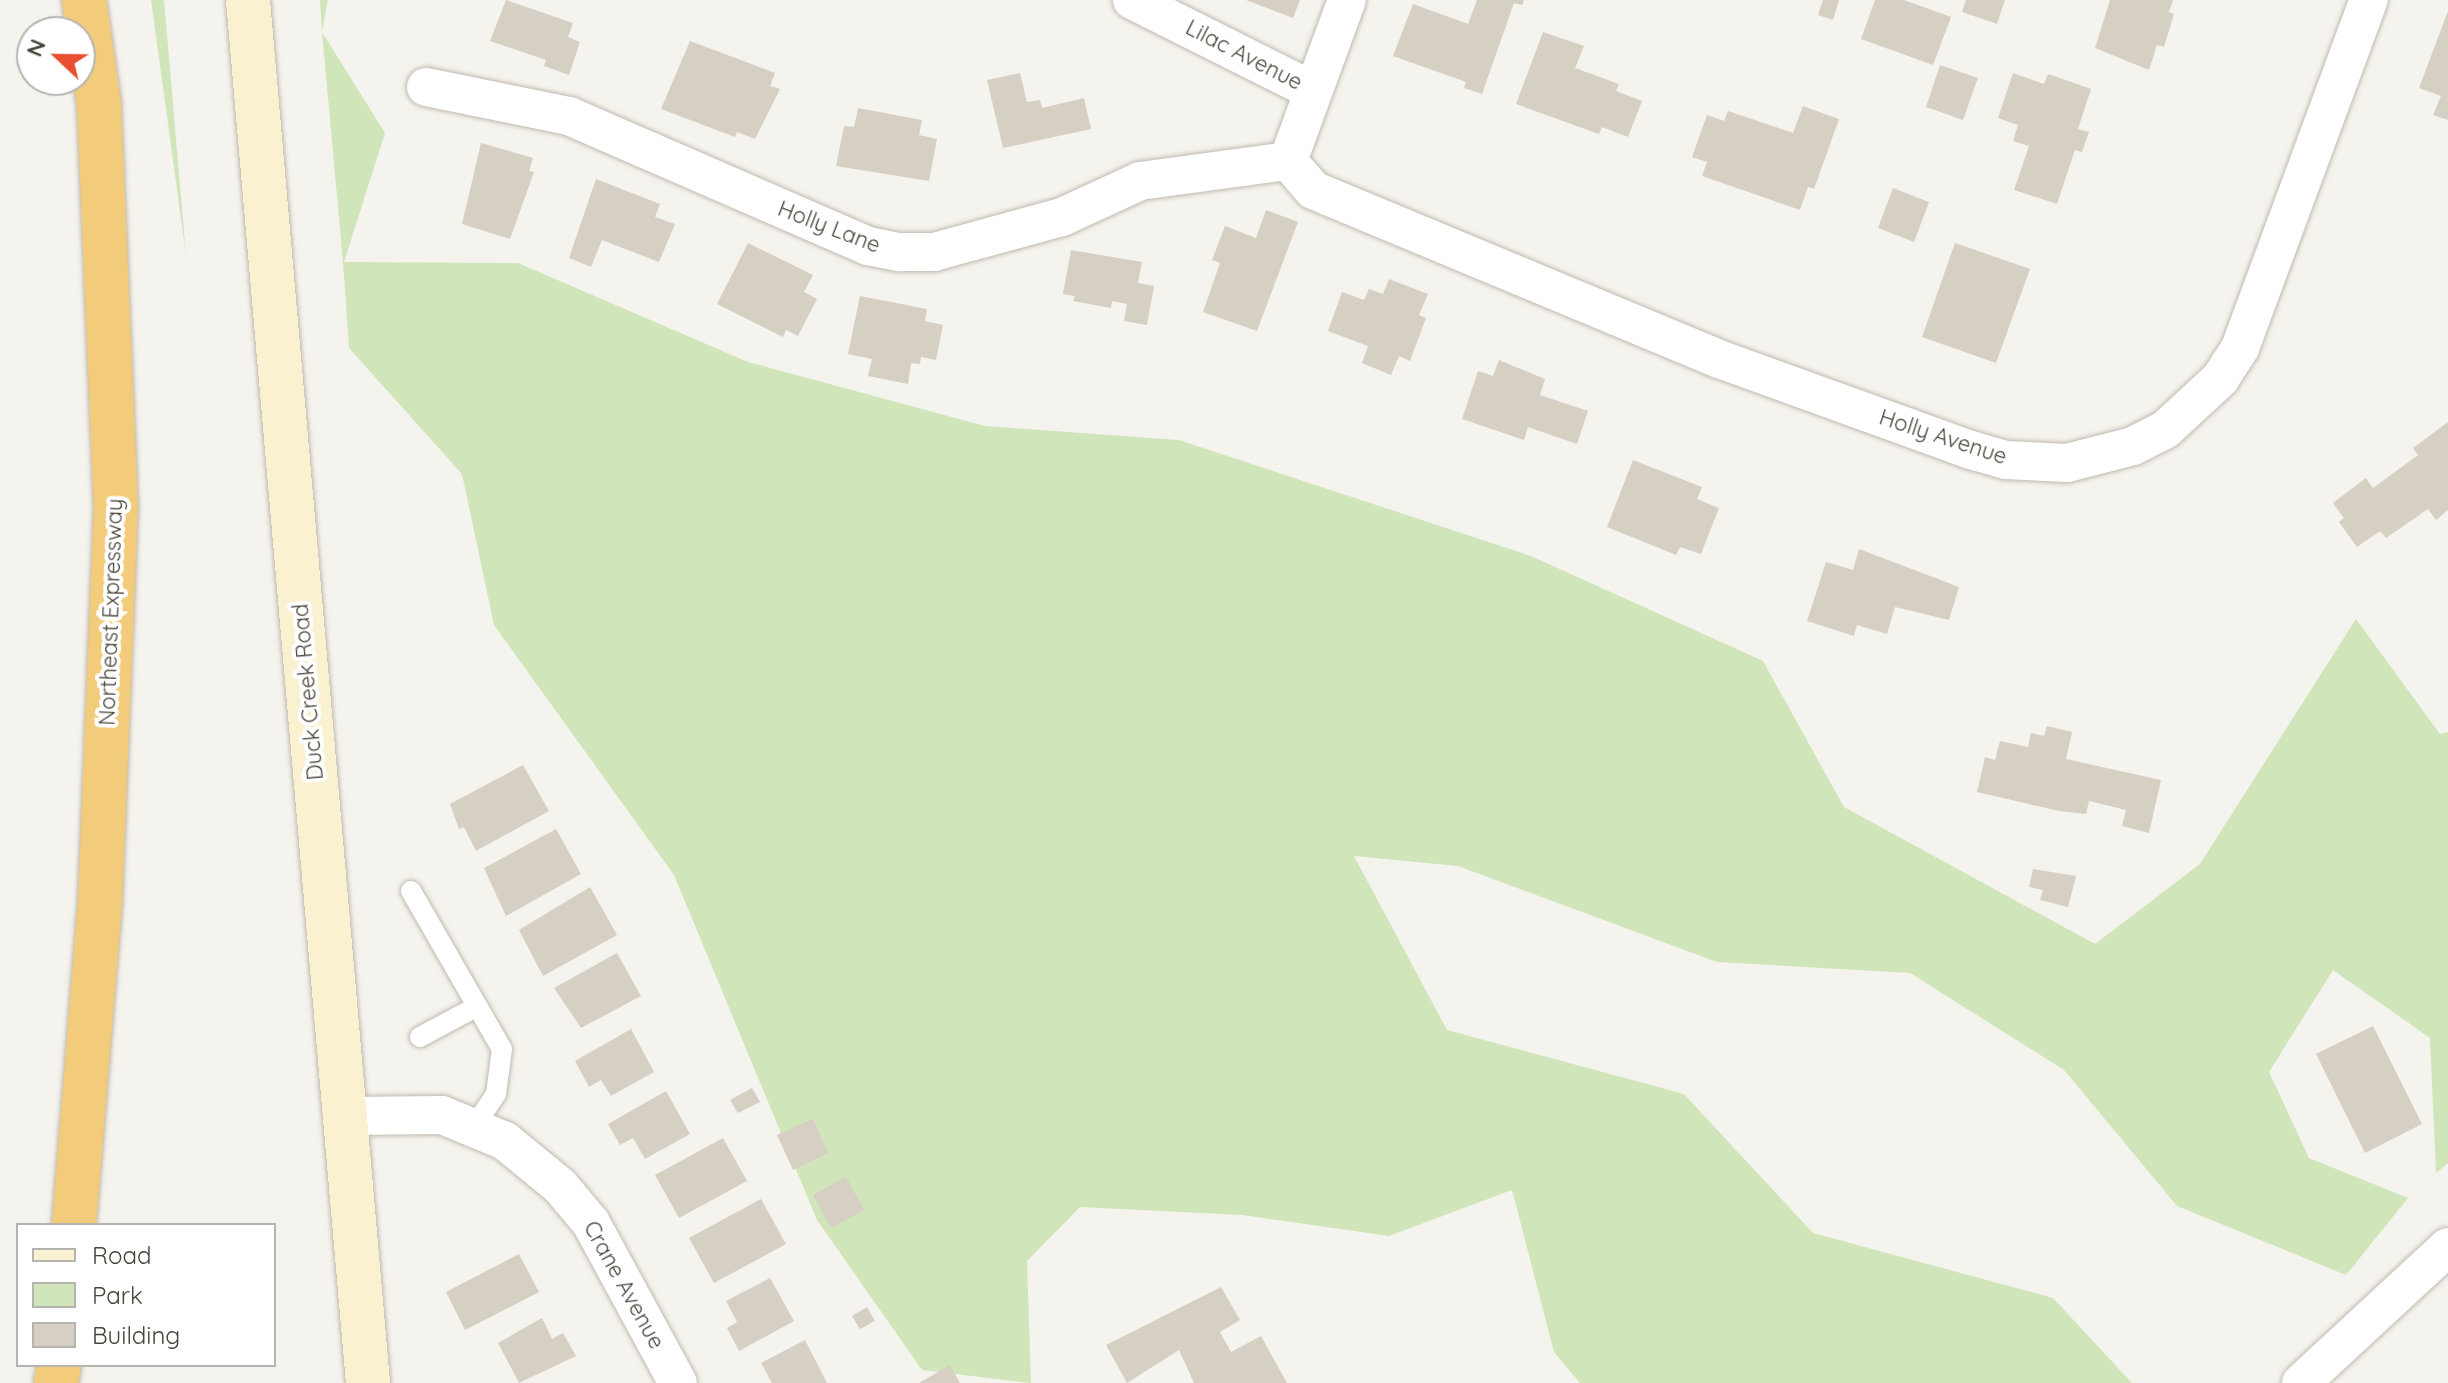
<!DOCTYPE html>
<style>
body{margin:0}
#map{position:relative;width:2448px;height:1383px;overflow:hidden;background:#f5f3ed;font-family:Quicksand,sans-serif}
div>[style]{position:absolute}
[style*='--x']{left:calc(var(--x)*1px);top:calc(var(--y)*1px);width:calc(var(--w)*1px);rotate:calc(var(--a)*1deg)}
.green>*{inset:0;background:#d1e5ba}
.building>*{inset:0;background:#d6cfc3}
.roads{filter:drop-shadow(0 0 2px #c0bab0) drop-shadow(0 0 2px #c0bab0)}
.lane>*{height:20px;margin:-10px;padding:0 10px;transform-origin:10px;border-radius:10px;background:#fff}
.street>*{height:38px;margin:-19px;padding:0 19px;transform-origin:19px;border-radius:19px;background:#fff}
.secondary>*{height:44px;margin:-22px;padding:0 22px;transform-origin:22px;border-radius:22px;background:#faf1d1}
.highway>*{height:44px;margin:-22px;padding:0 22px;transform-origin:22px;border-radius:22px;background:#f2cc7b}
span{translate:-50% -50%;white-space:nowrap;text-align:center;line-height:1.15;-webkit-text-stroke:8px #fff;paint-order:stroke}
.street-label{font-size:22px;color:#49443b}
.legend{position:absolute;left:16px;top:1223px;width:260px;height:144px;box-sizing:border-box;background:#fff;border:2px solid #b6b4b1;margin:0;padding:10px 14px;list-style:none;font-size:24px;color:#49443b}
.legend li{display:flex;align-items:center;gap:16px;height:40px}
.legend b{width:40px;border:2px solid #b6b4b1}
.north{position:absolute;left:16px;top:16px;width:80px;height:80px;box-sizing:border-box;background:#fff;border:2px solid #b6b4b1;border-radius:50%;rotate:292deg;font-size:22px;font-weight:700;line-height:32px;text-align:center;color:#49443b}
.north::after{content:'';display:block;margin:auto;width:28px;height:36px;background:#e84f31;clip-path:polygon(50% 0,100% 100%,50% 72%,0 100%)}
</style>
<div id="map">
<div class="green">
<i style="clip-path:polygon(151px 0,164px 0,186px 255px)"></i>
<i style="clip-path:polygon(320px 0,328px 0,322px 32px,385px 133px,344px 262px,518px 263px,748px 362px,985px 426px,1179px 440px,1531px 556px,1763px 661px,1844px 807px,2095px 944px,2200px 864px,2356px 619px,2440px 734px,2448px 732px,2448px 1163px,2436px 1173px,2430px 1038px,2333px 970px,2269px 1072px,2309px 1158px,2408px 1198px,2346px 1275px,2177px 1206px,2064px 1070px,1910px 973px,1717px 962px,1458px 866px,1354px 856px,1447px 1030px,1684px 1094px,1813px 1233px,2053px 1298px,2132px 1383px,1580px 1383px,1554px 1352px,1512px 1190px,1389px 1236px,1242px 1215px,1080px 1207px,1027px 1261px,1031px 1383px,922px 1370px,817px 1220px,674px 875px,494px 625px,462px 474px,349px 348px,343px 262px,322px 32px)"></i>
</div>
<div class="building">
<i style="clip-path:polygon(506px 0,573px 23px,568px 37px,580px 42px,569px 75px,544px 66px,546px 60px,490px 41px)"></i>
<i style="clip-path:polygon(1246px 0,1300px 0,1293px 18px)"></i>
<i style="clip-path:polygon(1477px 0,1524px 0,1522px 5px,1514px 3px,1482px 94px,1464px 88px,1466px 82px,1393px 56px,1413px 4px,1468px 24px)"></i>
<i style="clip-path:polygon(1823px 0,1839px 0,1833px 20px,1818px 15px)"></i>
<i style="clip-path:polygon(1875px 0,1904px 0,1951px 17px,1933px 65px,1861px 39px)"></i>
<i style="clip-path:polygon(1966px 0,2005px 0,1997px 24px,1962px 12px)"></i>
<i style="clip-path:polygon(2110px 0,2173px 0,2169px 12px,2174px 14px,2164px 47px,2157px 45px,2149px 70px,2095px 48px)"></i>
<i style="clip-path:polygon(2448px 11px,2448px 120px,2433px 115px,2441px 96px,2419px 88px)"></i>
<i style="clip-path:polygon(1543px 32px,1584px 46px,1575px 68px,1619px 84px,1616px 91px,1642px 101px,1628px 137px,1602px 127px,1599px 134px,1516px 104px)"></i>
<i style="clip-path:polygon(690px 41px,775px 73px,770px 86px,780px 89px,755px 139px,737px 132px,735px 137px,661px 109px)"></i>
<i style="clip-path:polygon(1940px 65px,1978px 78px,1963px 120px,1926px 107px)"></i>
<i style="clip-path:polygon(1020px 73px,1027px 102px,1040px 100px,1042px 108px,1084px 98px,1091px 129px,1003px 148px,987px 80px)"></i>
<i style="clip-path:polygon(2013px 73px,2044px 84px,2048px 74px,2091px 89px,2078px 129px,2089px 132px,2082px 152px,2075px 150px,2057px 204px,2014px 190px,2029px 146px,2013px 141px,2018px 125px,1998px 118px)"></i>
<i style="clip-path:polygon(1803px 106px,1839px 119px,1814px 189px,1808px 187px,1800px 210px,1702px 176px,1707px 162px,1692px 157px,1707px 115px,1724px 121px,1728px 111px,1793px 133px)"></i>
<i style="clip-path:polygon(858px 108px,922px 120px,919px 135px,937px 139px,929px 181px,836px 166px,844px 126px,854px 127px)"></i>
<i style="clip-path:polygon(481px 143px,533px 158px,529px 171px,534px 172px,510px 239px,462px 224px)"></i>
<i style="clip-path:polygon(596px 179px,660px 204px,655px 217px,675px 224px,659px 262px,602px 240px,591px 267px,569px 258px)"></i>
<i style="clip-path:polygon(1893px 188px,1929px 202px,1914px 242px,1878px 228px)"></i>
<i style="clip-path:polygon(1266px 210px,1298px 222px,1257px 331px,1203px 312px,1220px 263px,1212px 260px,1225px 226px,1256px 238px)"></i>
<i style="clip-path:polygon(748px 243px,813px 275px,804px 292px,817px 299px,798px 336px,786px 330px,783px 337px,717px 304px)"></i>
<i style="clip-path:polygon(1955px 243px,2030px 269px,1996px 363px,1922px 337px)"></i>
<i style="clip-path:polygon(1071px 250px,1142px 262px,1138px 283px,1154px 286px,1147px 325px,1124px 321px,1127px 304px,1112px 301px,1111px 308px,1073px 301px,1075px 296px,1063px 294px)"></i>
<i style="clip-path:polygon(1389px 279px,1428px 294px,1419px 315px,1426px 318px,1410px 361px,1399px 356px,1391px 375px,1362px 363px,1368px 346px,1328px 331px,1342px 292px,1364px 300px,1369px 289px,1383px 294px)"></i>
<i style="clip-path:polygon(860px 296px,927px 309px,925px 321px,943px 325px,936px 360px,921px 357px,920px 364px,911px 363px,908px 384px,868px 376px,872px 359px,848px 354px)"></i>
<i style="clip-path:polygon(1499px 360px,1545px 379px,1540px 395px,1588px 411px,1577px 444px,1528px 427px,1524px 440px,1462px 419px,1478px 371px,1493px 376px)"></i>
<i style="clip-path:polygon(2448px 422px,2448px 510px,2436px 520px,2428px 509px,2386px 538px,2380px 531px,2357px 547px,2339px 522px,2344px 518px,2333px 503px,2366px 478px,2373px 488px,2418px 455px,2413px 448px)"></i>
<i style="clip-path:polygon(1633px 460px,1702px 487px,1697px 499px,1719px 508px,1701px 554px,1680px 547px,1676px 555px,1607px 527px)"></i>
<i style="clip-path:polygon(1859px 549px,1959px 587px,1949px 620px,1895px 607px,1887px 634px,1857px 625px,1854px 636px,1807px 621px,1826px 562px,1853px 570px)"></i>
<i style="clip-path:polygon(2047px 726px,2072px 732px,2066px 759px,2161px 780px,2149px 833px,2122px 826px,2126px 810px,2089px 801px,2086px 814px,2059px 811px,1977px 792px,1985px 757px,1995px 760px,2000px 741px,2028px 747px,2031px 733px,2044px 736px)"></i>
<i style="clip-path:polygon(523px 765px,549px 811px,476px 851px,464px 827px,459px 829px,450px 804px)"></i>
<i style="clip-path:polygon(556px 829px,581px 874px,506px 916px,484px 868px)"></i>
<i style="clip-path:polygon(2033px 869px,2076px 876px,2068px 907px,2040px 900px,2043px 890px,2029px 887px)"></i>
<i style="clip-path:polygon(590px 887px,617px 935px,543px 976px,519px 930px)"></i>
<i style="clip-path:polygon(617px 953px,641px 996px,581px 1028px,554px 988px)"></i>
<i style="clip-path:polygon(2373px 1026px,2422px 1124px,2365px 1153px,2316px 1054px)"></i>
<i style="clip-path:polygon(631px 1029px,654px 1072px,611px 1096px,601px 1080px,589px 1087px,575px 1061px)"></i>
<i style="clip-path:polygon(752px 1088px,760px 1102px,738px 1113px,730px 1100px)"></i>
<i style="clip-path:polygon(666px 1091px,690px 1134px,645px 1159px,633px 1138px,620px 1145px,608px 1124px)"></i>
<i style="clip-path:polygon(813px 1119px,828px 1153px,793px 1170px,777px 1135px)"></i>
<i style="clip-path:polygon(723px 1138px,747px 1181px,679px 1218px,655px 1175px)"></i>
<i style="clip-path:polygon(846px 1177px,864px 1210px,831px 1228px,813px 1195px)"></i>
<i style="clip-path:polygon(761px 1199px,786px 1244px,714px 1283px,689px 1238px)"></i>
<i style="clip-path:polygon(519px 1254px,539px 1292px,465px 1330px,446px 1292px)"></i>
<i style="clip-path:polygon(770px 1278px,794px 1321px,739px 1351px,727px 1328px,737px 1322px,726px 1301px)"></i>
<i style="clip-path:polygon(1221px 1287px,1240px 1320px,1220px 1332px,1231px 1352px,1261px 1336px,1287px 1383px,1194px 1383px,1179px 1350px,1127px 1383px,1106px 1345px)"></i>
<i style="clip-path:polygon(867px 1307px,875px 1321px,860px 1329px,852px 1316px)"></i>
<i style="clip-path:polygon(542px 1318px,552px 1339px,563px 1333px,576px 1356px,519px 1383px,498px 1343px)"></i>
<i style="clip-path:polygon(805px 1340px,827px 1383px,772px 1383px,761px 1363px)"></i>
<i style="clip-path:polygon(950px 1365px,960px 1383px,919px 1383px)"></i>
</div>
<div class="roads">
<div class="lane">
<i style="--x:411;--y:891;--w:182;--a:60.1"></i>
<i style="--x:502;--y:1049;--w:45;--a:97.6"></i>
<i style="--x:496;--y:1094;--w:37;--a:124"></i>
<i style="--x:420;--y:1037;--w:64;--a:-28.2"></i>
</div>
<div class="street">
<i style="--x:1132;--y:0;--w:201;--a:26.6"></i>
<i style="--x:426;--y:87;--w:146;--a:11.5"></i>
<i style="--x:569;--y:116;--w:326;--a:23.5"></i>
<i style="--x:868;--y:246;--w:33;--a:11"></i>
<i style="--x:900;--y:252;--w:34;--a:0"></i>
<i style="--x:934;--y:252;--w:133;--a:-15.3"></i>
<i style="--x:1062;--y:217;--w:86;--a:-24.8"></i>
<i style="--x:1140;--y:181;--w:149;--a:-7.7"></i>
<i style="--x:1288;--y:161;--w:38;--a:49"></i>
<i style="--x:1313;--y:190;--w:440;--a:22.6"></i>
<i style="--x:1719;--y:359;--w:268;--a:19.9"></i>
<i style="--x:1971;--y:450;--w:36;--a:16"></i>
<i style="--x:2006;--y:460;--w:61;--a:2.8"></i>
<i style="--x:2067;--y:463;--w:68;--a:-14.4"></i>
<i style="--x:2133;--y:446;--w:37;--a:-27"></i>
<i style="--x:2166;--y:429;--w:74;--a:-42.8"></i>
<i style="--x:2220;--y:379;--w:37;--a:-57"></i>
<i style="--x:2240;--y:348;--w:371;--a:-69.7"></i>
<i style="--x:1288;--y:161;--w:171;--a:-69.9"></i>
<i style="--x:347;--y:1116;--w:95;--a:-0.6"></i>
<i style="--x:442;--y:1115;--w:68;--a:22.4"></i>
<i style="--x:505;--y:1141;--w:71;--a:39.3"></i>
<i style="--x:560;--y:1186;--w:48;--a:50"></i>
<i style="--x:591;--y:1223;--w:182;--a:61.5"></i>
<i style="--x:2301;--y:1383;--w:200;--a:-42.8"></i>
</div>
<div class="secondary">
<i style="--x:248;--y:0;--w:1388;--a:85.04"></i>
</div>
<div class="highway">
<i style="--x:74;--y:1225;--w:323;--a:-85.4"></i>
<i style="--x:100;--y:903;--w:393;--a:-87.7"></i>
<i style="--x:116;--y:510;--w:406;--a:-92.4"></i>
<i style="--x:99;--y:104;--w:105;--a:-98.2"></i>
<i style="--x:56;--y:1383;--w:18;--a:-81"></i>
</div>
</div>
<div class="street-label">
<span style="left:1244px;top:55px;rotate:27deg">Lilac Avenue</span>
<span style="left:829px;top:227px;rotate:21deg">Holly Lane</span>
<span style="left:1943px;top:437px;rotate:18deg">Holly Avenue</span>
<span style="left:111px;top:612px;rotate:-88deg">Northeast Expressway</span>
<span style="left:308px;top:692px;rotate:-95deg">Duck Creek Road</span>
<span style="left:624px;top:1285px;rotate:61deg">Crane Avenue</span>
</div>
<ul class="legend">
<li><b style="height:10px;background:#faf1d1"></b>Road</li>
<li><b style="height:22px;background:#d1e5ba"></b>Park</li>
<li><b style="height:22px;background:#d6cfc3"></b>Building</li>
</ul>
<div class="north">N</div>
</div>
